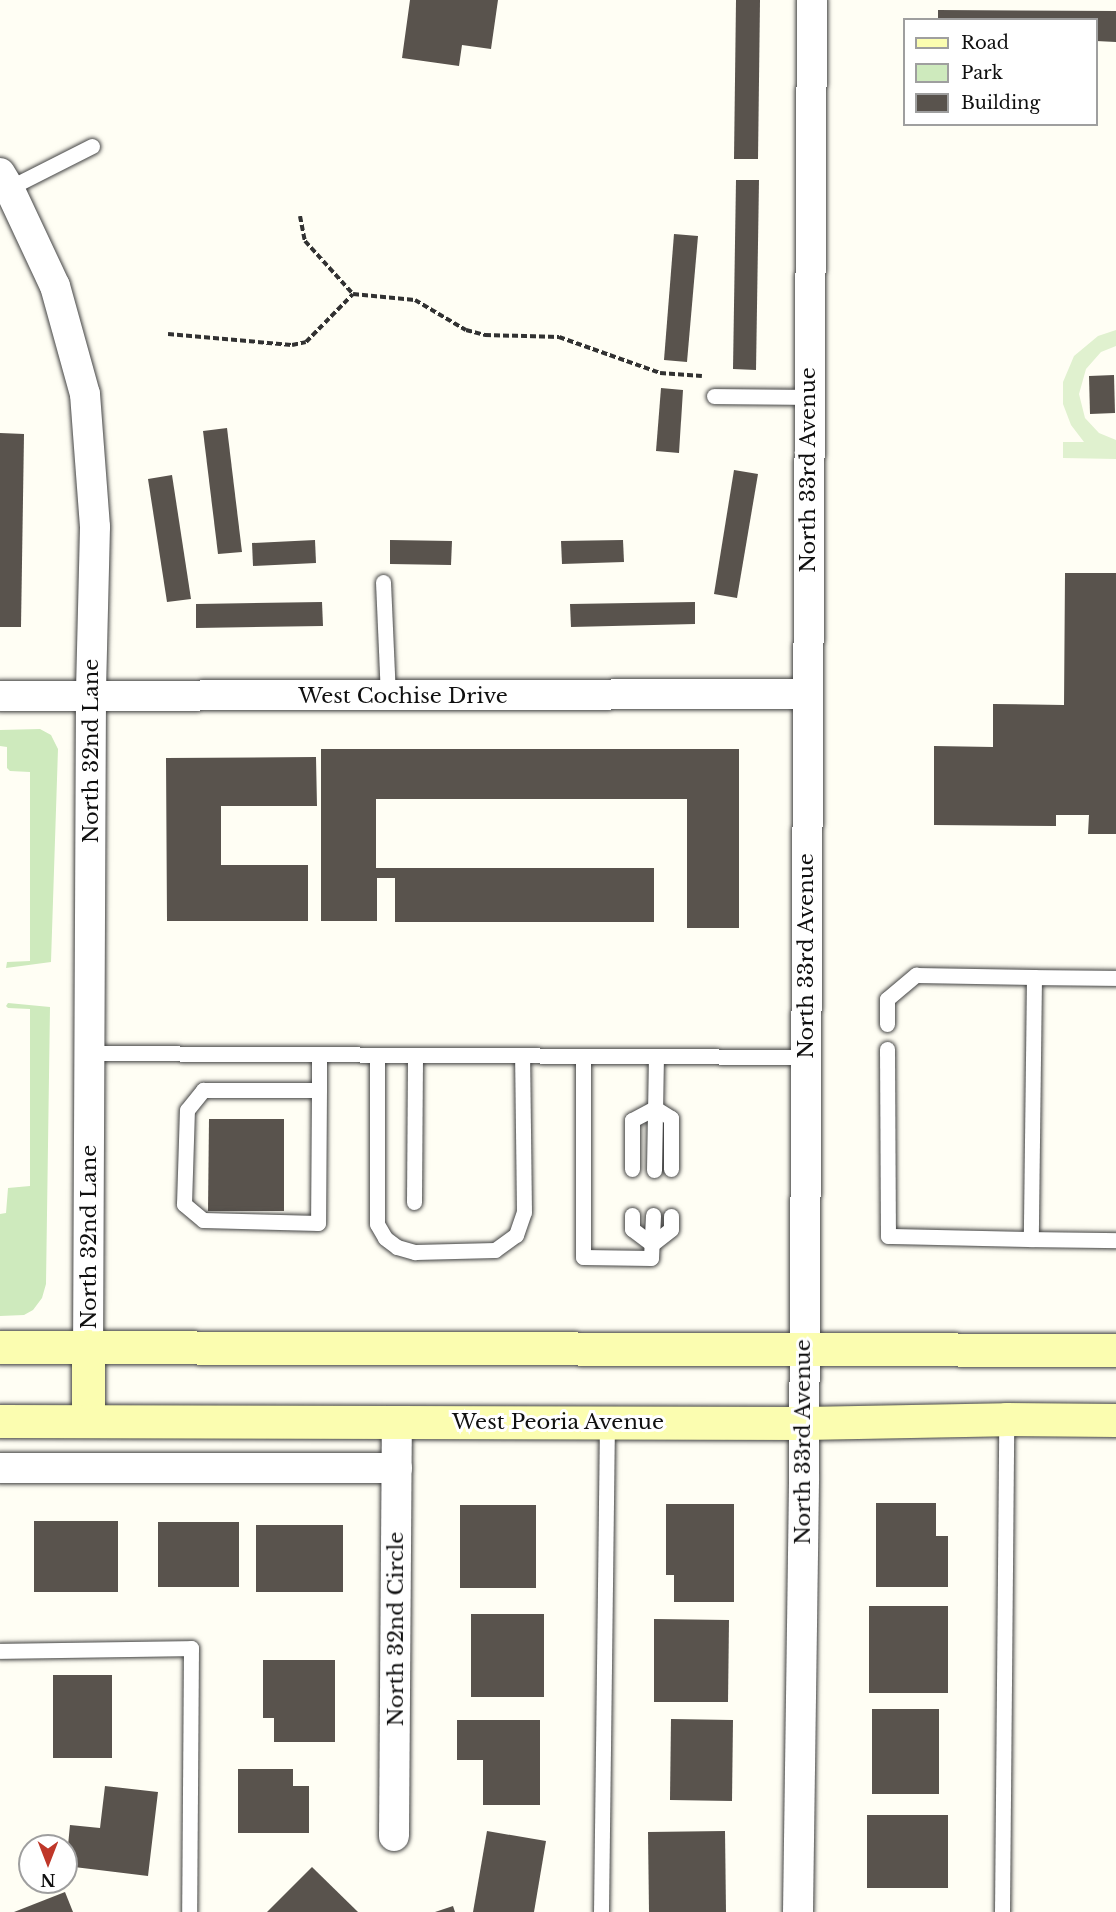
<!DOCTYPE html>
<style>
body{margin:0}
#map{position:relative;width:1116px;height:1912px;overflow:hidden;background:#fffef4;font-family:"Libre Baskerville",serif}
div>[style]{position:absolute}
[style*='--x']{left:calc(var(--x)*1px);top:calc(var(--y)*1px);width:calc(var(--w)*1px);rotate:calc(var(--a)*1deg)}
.green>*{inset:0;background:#ceeabd}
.pitch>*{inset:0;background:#e0f1cf}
.building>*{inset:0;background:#59534d}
.path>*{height:4px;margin-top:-2px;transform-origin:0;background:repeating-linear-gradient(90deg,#323232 0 6px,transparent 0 9px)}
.roads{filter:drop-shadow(0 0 2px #434343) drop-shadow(0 0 2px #434343)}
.lane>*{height:15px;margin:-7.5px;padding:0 7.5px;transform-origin:7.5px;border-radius:7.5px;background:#fff}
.street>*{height:30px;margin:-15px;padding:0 15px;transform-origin:15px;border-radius:15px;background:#fff}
.secondary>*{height:33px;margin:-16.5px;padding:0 16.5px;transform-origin:16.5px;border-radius:16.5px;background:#fbfdb0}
span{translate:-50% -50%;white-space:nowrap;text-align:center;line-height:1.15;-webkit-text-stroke:6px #fff;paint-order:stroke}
.street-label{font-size:21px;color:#101010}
.legend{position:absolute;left:903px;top:18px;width:195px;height:108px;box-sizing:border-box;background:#fff;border:2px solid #9f9f9f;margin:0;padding:8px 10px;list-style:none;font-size:18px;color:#101010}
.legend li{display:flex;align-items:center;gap:12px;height:30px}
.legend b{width:30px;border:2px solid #9f9f9f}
.north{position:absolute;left:18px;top:1834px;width:60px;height:60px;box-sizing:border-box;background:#fff;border:2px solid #9f9f9f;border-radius:50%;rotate:180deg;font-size:16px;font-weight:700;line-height:24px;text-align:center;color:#101010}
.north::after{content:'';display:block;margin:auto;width:21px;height:27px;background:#bf3729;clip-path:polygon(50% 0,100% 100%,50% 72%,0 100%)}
</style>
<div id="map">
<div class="green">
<i style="clip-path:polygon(40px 729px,51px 735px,58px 749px,51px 962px,6px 968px,7px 962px,30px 961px,30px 772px,10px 771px,7px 768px,7px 747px,0 746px,0 730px)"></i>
<i style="clip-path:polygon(8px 1003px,50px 1007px,46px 1284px,42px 1298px,33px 1310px,24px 1315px,0 1316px,0 1214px,6px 1213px,8px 1188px,30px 1186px,30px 1009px,8px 1008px,6px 1006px)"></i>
</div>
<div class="pitch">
<i style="clip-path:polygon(1116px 330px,1116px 346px,1101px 352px,1086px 369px,1079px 394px,1085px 418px,1099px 433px,1116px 440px,1116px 459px,1063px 458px,1063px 442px,1084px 442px,1071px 425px,1063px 404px,1063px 382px,1074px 356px,1098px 336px)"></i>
</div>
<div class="building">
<i style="clip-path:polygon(410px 0,498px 0,491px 49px,462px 45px,459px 66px,402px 58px)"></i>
<i style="clip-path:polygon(736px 0,760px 0,758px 159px,734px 159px)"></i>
<i style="clip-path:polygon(938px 10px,1116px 11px,1116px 42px,1096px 41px,1096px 20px,938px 20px)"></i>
<i style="clip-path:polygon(736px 180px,759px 180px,756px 370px,733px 369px)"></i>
<i style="clip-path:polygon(674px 234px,698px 236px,687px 362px,664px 360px)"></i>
<i style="clip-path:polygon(1114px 375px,1115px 413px,1090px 414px,1089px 376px)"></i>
<i style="clip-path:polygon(661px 388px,683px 390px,679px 453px,656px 451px)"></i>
<i style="clip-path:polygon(227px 428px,242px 552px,218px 554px,203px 431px)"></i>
<i style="clip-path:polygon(0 433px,24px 434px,21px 627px,0 627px)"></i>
<i style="clip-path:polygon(734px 470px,758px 474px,737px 598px,714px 594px)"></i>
<i style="clip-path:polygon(172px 475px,191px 599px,167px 602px,148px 479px)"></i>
<i style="clip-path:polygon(315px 540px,316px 563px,253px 566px,252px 543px)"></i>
<i style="clip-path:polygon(390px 540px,452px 541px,451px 565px,390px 564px)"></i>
<i style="clip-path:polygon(623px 540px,624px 562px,562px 564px,561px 541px)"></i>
<i style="clip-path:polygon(1065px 573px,1116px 573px,1116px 834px,1088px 834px,1089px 815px,1056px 815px,1056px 826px,934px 825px,934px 746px,993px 747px,993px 704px,1064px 705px)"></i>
<i style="clip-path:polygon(322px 602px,323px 626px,196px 628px,196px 604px)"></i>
<i style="clip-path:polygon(695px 602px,695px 624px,571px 627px,570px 604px)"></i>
<i style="clip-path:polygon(321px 749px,739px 749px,739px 928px,687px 928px,687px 799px,376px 799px,376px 868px,654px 868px,654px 922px,395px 922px,395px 878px,377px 878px,377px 921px,321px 921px)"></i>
<i style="clip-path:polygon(316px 757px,317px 806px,221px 806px,221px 865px,308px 865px,308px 921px,167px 921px,166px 758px)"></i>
<i style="clip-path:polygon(209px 1119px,284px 1119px,284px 1211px,208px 1211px)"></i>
<i style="clip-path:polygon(876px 1503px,936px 1503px,936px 1536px,948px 1536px,948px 1587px,876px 1587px)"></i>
<i style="clip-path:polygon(666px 1504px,734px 1504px,734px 1602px,674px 1602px,674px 1575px,666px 1575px)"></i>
<i style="clip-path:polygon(460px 1505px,536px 1505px,536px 1588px,460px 1588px)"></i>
<i style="clip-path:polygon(34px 1521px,118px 1521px,118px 1592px,34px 1592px)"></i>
<i style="clip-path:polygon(158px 1522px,239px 1522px,239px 1587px,158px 1587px)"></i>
<i style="clip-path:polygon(256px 1525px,343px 1525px,343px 1592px,256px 1592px)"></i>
<i style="clip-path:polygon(869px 1606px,948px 1606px,948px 1693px,869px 1693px)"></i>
<i style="clip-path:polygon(471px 1614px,544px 1614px,544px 1697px,471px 1697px)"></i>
<i style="clip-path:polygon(654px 1619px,729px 1620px,728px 1702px,654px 1702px)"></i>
<i style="clip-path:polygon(263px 1660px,335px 1660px,335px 1742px,274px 1742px,274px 1718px,263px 1718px)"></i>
<i style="clip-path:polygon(53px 1675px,112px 1675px,112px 1758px,53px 1758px)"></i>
<i style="clip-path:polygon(872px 1709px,939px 1709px,939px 1794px,872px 1794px)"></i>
<i style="clip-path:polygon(671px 1719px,733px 1720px,732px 1801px,670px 1800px)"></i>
<i style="clip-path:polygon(457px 1720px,540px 1720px,540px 1805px,483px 1805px,483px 1760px,457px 1760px)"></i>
<i style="clip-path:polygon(238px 1769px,293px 1769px,293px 1786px,309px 1786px,309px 1833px,238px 1833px)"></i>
<i style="clip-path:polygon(105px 1786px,158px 1792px,148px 1876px,66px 1866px,70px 1825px,100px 1828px)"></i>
<i style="clip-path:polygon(867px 1815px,948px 1815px,948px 1888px,867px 1888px)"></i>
<i style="clip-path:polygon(487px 1831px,546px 1841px,534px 1912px,473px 1912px)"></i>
<i style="clip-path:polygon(725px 1831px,726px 1912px,649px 1912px,648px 1832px)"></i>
<i style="clip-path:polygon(312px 1867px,358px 1912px,267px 1912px)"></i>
<i style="clip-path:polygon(65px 1892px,73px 1912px,14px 1912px)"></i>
<i style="clip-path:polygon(453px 1906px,455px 1912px,435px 1912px)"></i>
</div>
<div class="path">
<i style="--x:300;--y:216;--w:25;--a:79"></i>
<i style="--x:305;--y:241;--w:72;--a:47.8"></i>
<i style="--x:168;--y:334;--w:124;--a:5.1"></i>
<i style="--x:292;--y:345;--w:14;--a:-12"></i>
<i style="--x:306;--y:342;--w:67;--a:-45.6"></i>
<i style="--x:353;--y:294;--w:62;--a:5.5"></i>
<i style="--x:415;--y:300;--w:59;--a:30.5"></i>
<i style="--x:466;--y:330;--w:20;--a:15"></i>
<i style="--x:485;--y:335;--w:74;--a:1.5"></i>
<i style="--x:559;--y:337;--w:107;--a:19.6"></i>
<i style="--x:660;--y:373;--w:42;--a:4.1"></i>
</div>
<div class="roads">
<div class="lane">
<i style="--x:9;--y:188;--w:93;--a:-26.8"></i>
<i style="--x:714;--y:396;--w:94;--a:0.6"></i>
<i style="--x:383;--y:582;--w:114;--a:87.5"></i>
<i style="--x:1116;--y:978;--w:82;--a:-179.3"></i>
<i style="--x:1034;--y:977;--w:262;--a:90.7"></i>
<i style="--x:1031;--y:1239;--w:85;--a:0.7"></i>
<i style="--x:887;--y:1024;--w:25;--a:-90"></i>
<i style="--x:887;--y:999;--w:38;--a:-40"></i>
<i style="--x:916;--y:975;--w:118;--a:1"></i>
<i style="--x:887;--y:1049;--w:187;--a:89.7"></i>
<i style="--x:888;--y:1236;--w:143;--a:1.2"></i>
<i style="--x:89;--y:1053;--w:717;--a:0.32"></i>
<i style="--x:319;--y:1055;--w:35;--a:90"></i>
<i style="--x:319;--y:1090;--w:133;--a:90.4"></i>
<i style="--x:318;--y:1223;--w:115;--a:-178.5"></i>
<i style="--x:203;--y:1220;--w:25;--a:-140"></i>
<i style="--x:184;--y:1204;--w:94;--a:-88.2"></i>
<i style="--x:187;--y:1110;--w:26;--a:-51"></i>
<i style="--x:203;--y:1090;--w:116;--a:0"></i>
<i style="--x:377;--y:1055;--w:169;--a:90"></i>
<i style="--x:377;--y:1224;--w:16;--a:60"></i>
<i style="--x:385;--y:1238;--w:15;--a:37"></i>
<i style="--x:397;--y:1247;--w:19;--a:16"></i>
<i style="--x:415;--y:1252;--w:80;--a:-1.4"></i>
<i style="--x:495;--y:1250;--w:26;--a:-36"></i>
<i style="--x:516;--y:1235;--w:24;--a:-71"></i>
<i style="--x:524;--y:1212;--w:156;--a:-90.7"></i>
<i style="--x:583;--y:1056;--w:201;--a:90"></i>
<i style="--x:583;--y:1257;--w:68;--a:0.8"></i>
<i style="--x:651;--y:1258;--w:43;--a:-87.3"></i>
<i style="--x:632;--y:1169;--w:49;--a:-90"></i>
<i style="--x:632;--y:1120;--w:26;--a:-28"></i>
<i style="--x:655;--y:1108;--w:19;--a:32"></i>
<i style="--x:671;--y:1118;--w:51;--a:90"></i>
<i style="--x:654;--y:1170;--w:113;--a:-89"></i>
<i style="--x:414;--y:1202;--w:147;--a:-89.6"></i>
<i style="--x:632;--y:1215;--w:14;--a:90"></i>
<i style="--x:632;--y:1229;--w:25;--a:37"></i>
<i style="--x:652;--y:1244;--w:24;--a:-38"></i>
<i style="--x:671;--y:1229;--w:13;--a:-90"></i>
<i style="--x:0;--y:1651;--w:191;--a:-0.9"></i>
<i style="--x:191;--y:1648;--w:264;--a:90.4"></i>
<i style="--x:601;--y:1912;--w:490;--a:-89.3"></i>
<i style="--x:1002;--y:1912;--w:493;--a:-89.5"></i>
</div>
<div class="street">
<i style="--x:0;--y:173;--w:17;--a:59"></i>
<i style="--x:9;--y:188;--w:108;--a:64.9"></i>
<i style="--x:55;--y:286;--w:112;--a:74.5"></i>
<i style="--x:85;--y:394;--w:133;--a:85.7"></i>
<i style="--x:95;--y:527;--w:169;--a:91.4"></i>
<i style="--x:91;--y:696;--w:650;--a:90.26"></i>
<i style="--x:0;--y:696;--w:806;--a:-0.14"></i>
<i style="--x:0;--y:1468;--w:397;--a:0"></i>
<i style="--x:394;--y:1836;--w:415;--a:-89.6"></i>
<i style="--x:798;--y:1912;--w:434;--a:-89.2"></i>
<i style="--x:804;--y:1478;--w:1478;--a:-89.69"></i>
</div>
<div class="secondary">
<i style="--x:88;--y:1346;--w:75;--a:90"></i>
<i style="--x:0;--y:1347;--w:1116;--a:0.15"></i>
<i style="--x:0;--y:1421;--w:804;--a:0.14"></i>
<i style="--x:804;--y:1423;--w:202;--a:-1.1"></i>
<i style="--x:1006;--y:1419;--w:110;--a:0.5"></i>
</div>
</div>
<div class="street-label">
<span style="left:808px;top:470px;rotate:-90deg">North 33rd Avenue</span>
<span style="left:403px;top:696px">West Cochise Drive</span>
<span style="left:91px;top:751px;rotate:-90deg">North 32nd Lane</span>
<span style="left:806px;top:956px;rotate:-90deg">North 33rd Avenue</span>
<span style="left:89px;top:1237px;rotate:-90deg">North 32nd Lane</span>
<span style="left:558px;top:1422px">West Peoria Avenue</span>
<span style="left:803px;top:1442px;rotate:-90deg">North 33rd Avenue</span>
<span style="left:396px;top:1629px;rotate:-90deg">North 32nd Circle</span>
</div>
<ul class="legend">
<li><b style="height:8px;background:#fbfdb0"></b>Road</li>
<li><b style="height:16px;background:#ceeabd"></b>Park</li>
<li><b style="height:16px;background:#59534d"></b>Building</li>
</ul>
<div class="north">N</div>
</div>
